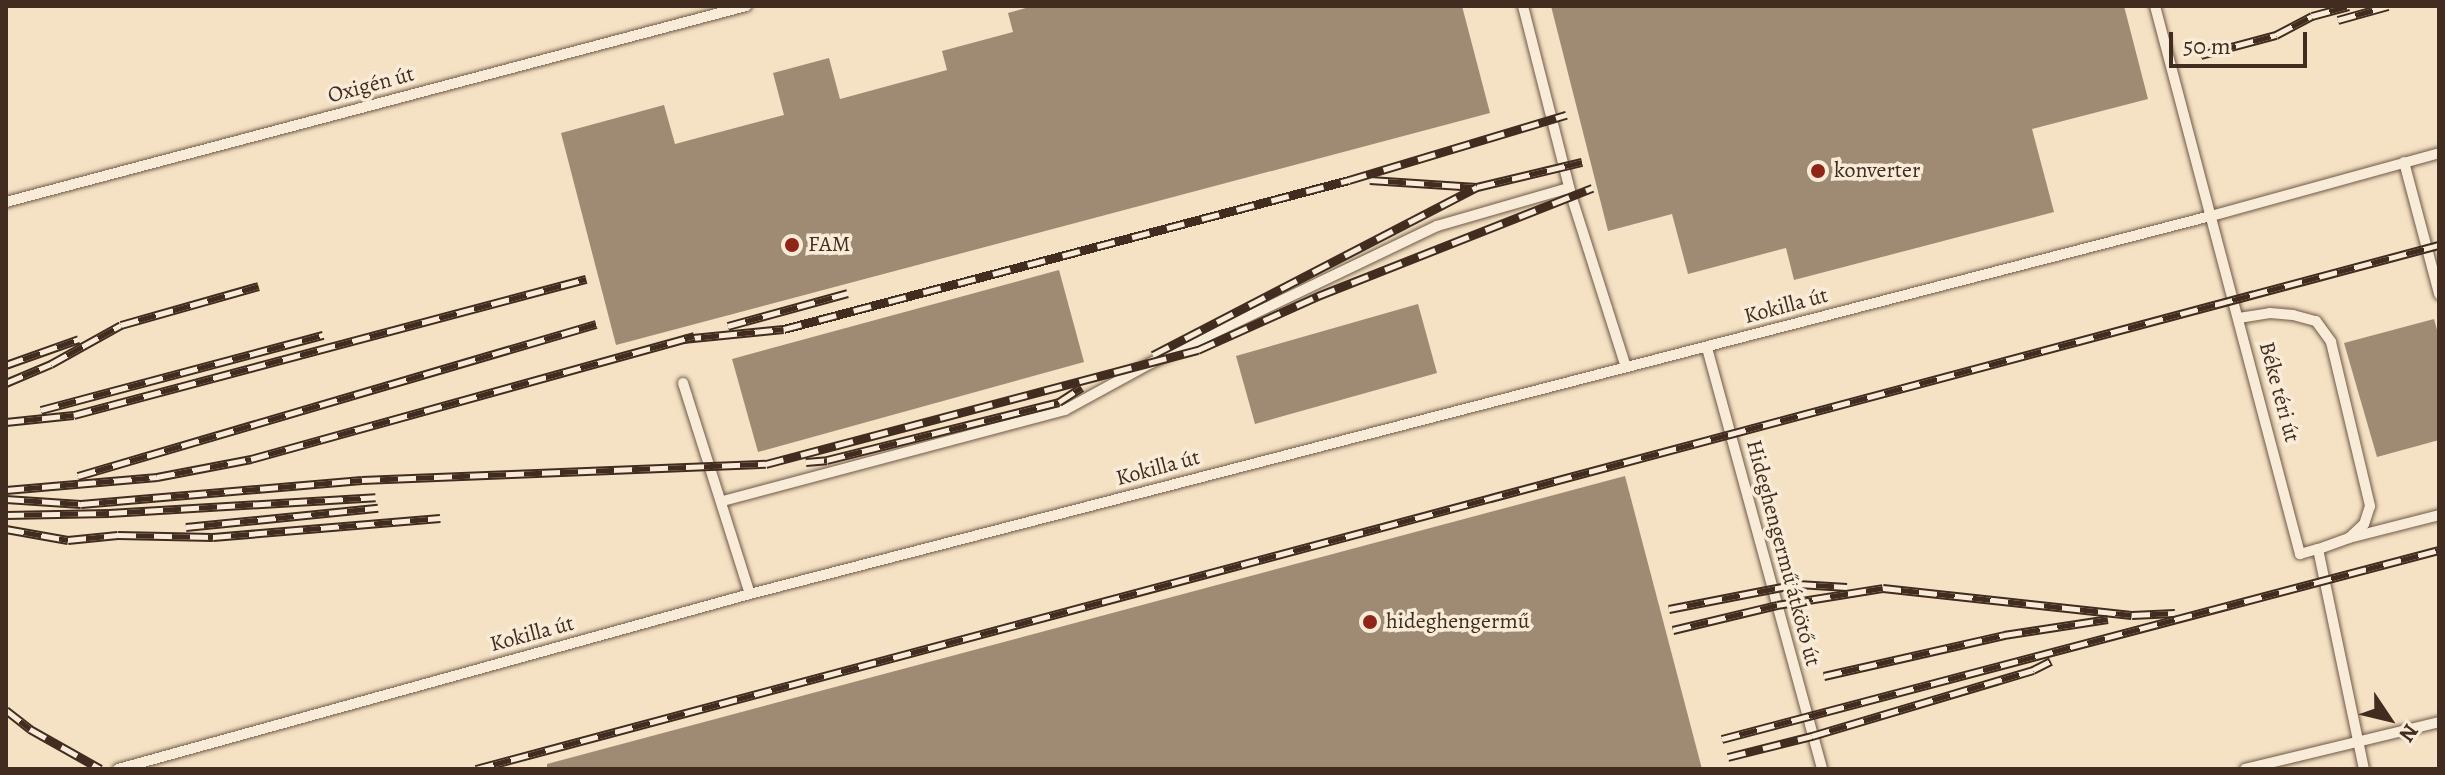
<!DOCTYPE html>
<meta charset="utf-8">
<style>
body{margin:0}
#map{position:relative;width:2445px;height:775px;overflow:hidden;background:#f5e1c3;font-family:Alegreya,serif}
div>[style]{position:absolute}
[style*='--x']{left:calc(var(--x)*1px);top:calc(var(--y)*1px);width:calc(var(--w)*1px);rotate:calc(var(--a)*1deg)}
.building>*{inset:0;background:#9f8a74}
.roads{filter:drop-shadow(0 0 2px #6e5948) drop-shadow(0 0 2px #6e5948)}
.service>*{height:10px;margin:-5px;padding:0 5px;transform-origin:5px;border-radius:5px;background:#f8ecd8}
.rail>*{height:9px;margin-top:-4.5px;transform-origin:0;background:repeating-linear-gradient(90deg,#f8ecd8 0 18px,#412c1f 0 36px);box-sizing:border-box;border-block:2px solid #412c1f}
.dots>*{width:22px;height:22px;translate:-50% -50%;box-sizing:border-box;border:4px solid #f8ecd8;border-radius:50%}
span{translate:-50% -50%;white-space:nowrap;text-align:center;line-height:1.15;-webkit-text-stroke:7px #f8ecd8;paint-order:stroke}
.street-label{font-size:22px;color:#412c1f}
.poi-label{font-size:22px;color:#412c1f}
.left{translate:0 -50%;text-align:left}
.frame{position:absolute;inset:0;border:8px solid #412c1f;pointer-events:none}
.north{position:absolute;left:2349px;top:679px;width:80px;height:80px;-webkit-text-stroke:6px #f8ecd8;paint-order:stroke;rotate:125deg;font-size:22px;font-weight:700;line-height:32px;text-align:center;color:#412c1f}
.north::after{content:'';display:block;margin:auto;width:28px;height:36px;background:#412c1f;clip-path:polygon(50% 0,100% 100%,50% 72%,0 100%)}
.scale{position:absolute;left:2169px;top:32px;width:138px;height:36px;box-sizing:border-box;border:4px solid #412c1f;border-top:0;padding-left:10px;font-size:24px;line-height:28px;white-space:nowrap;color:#412c1f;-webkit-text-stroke:6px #f8ecd8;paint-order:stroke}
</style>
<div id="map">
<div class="building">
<i style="clip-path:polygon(1033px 6px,1462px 6px,1490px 113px,616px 345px,561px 133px,664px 105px,675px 144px,784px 115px,773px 73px,829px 58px,840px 99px,947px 70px,942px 51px,1013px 32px,1008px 13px)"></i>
<i style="clip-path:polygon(1551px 6px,2124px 6px,2148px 99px,2032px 129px,2054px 212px,1794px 280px,1786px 248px,1688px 274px,1672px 214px,1608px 231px)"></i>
<i style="clip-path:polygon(1059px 270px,1084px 362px,758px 452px,732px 359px)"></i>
<i style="clip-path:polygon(1418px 304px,1437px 373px,1255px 424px,1236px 356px)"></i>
<i style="clip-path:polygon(2434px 319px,2439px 337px,2439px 440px,2377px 457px,2344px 343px)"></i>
<i style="clip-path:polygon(1625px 476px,1702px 769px,547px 769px,547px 764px)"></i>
</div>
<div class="roads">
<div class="service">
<i style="--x:1523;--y:6;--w:198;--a:75.7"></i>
<i style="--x:1572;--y:198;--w:177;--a:72.3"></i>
<i style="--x:2155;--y:6;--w:567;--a:75.18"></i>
<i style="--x:2300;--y:554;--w:19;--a:-16"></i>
<i style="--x:2318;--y:549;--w:225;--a:78.2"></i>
<i style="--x:2404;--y:162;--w:137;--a:75.1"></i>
<i style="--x:6;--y:202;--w:766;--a:-14.83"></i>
<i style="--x:2239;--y:318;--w:31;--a:-9"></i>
<i style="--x:2270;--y:313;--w:23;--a:5"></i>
<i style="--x:2293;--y:315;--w:24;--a:15"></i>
<i style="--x:2316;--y:321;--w:26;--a:54"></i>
<i style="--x:2331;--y:342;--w:169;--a:76.6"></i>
<i style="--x:2370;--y:506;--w:19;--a:108"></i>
<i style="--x:2364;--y:524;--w:21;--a:137"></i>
<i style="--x:2349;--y:538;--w:33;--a:160"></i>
<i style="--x:1707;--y:348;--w:436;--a:74.7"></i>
<i style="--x:683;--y:383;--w:221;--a:72.4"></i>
<i style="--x:723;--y:501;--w:354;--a:-14.9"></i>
<i style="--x:1065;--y:410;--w:98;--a:-28.7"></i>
<i style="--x:1151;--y:363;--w:317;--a:-25.6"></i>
<i style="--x:1437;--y:226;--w:137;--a:-16.1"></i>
<i style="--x:2349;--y:538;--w:93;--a:-14.3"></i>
<i style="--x:118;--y:769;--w:656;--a:-15.48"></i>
<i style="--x:750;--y:594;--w:1509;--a:-14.51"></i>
<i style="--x:2211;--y:216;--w:237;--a:-15.4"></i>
<i style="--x:2245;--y:769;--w:200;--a:-13.6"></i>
</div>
</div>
<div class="rail">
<i style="--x:2338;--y:20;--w:52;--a:-15.6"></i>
<i style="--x:2201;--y:55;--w:78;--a:-14.9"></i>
<i style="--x:2276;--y:35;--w:41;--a:-27.8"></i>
<i style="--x:2312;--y:16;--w:38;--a:-15"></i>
<i style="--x:1370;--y:180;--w:107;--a:3.7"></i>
<i style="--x:1477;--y:187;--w:108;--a:-13.4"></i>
<i style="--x:728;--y:326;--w:124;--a:-15.4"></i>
<i style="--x:683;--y:339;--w:101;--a:-5.7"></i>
<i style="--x:784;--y:329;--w:584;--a:-14.77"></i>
<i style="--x:1349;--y:180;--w:227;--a:-16.7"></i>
<i style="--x:1153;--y:355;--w:365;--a:-27.4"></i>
<i style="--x:6;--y:365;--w:77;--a:-19.6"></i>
<i style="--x:6;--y:383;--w:49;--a:-22.9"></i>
<i style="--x:51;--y:364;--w:80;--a:-29.1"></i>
<i style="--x:121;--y:325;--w:143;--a:-15.8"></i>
<i style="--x:41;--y:410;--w:292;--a:-14.9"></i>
<i style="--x:6;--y:422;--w:68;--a:-5.9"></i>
<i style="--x:74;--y:415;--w:530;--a:-14.88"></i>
<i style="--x:806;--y:462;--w:21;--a:-5"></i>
<i style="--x:827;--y:460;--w:239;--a:-14"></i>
<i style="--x:1059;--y:402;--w:27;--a:-33"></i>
<i style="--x:78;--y:476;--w:540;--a:-16.35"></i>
<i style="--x:6;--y:490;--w:152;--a:-4.9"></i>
<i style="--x:157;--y:477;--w:96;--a:-10.8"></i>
<i style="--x:251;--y:459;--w:460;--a:-15.5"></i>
<i style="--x:6;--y:499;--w:75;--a:3.8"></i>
<i style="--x:81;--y:504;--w:282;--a:-4.9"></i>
<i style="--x:362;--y:480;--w:404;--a:-2.3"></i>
<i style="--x:766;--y:464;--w:447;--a:-14.8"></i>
<i style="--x:1198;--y:350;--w:132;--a:-24.2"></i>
<i style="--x:1318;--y:296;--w:295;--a:-21.5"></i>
<i style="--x:6;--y:515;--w:103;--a:-1.1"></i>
<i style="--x:109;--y:513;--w:267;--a:-3.4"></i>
<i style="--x:186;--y:527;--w:193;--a:-5.7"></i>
<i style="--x:6;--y:529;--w:63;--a:10.1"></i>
<i style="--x:68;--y:540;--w:50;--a:-5.7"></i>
<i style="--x:118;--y:535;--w:95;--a:1.2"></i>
<i style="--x:213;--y:537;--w:228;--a:-4.8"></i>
<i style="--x:1669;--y:609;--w:131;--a:-11"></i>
<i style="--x:1798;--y:584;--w:49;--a:3.5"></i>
<i style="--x:1673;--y:630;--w:107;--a:-13.5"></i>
<i style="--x:1777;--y:605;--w:107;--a:-9.1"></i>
<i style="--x:1883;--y:588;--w:250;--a:6.2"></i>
<i style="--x:2132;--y:615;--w:43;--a:-2.7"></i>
<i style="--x:1824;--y:676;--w:185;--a:-12.8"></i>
<i style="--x:2004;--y:635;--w:105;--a:-8.7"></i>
<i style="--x:6;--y:710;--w:31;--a:38"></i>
<i style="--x:30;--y:729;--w:81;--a:29.4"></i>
<i style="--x:1722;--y:739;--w:741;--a:-14.77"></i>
<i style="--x:1728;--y:757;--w:87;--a:-14"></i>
<i style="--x:1812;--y:736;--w:231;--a:-16.6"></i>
<i style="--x:2033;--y:670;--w:20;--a:-27"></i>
<i style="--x:476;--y:769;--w:2032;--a:-14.95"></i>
</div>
<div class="dots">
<i style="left:1818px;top:171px;background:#8f2418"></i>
<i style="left:792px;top:245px;background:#8f2418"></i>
<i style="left:1370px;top:622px;background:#8f2418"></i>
</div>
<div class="street-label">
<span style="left:371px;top:85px;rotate:-15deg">Oxigén út</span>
<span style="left:1786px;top:306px;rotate:-15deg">Kokilla út</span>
<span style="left:2279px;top:392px;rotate:75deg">Béke téri út</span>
<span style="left:1158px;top:468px;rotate:-15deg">Kokilla út</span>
<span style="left:1783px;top:553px;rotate:75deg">Hideghengermű átkötő út</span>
<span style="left:532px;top:634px;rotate:-15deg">Kokilla út</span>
</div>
<div class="poi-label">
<span class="left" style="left:1834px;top:171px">konverter</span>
<span class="left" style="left:808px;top:245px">FAM</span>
<span class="left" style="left:1386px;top:622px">hideghengermű</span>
</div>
<div class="frame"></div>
<div class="north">N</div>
<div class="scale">50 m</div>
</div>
